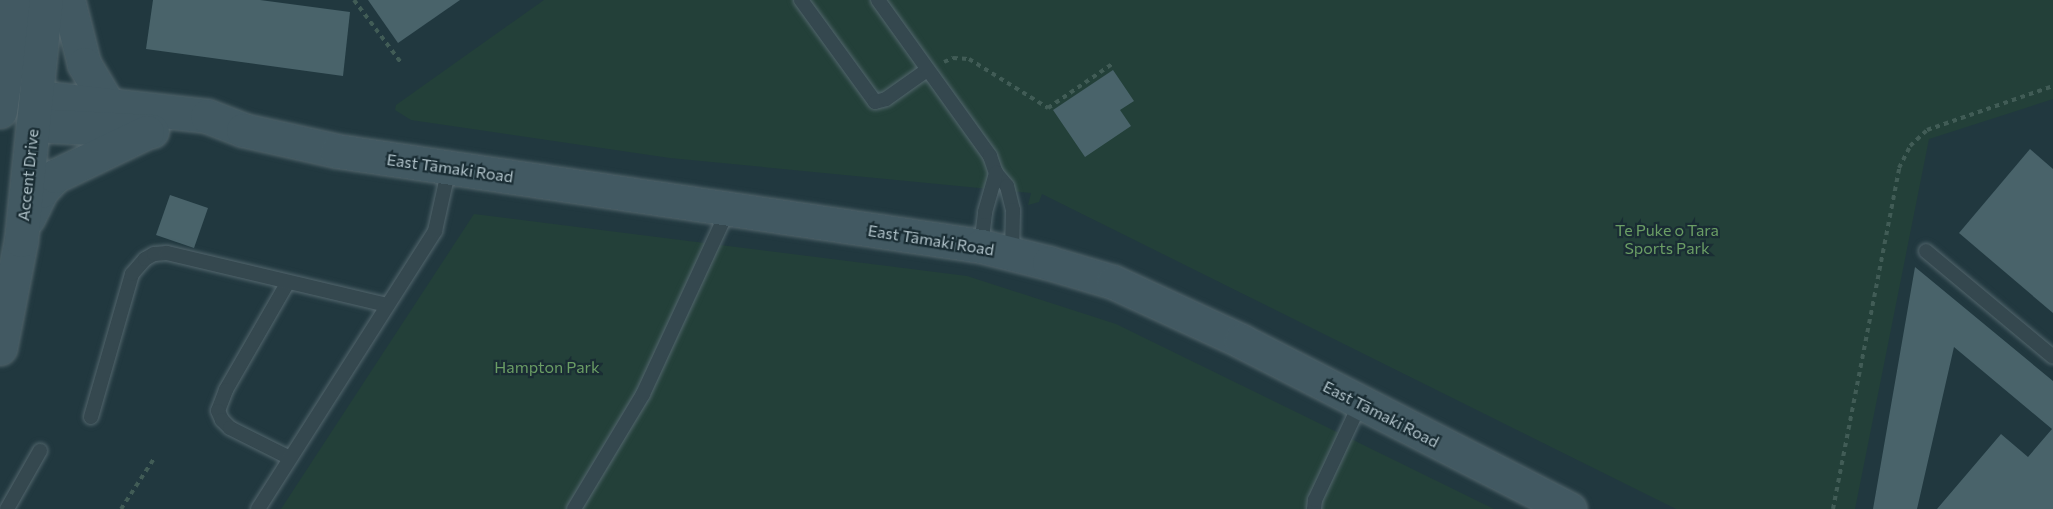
<!DOCTYPE html>
<meta charset="utf-8">
<style>
body{margin:0}
#map{position:relative;width:2053px;height:509px;overflow:hidden;background:#21383f;font-family:Commissioner,sans-serif}
div>[style]{position:absolute}
[style*='--x']{left:calc(var(--x)*1px);top:calc(var(--y)*1px);width:calc(var(--w)*1px);rotate:calc(var(--a)*1deg)}
.green>*{inset:0;background:#234039}
.building>*{inset:0;background:#49636a}
.path>*{height:4px;margin-top:-2px;transform-origin:0;background:repeating-linear-gradient(90deg,#415c56 0 4.5px,transparent 0 9px)}
.roads{filter:drop-shadow(0 0 2px #53666d) drop-shadow(0 0 2px #53666d)}
.service>*{height:14px;margin:-7px;padding:0 7px;transform-origin:7px;border-radius:7px;background:#35484f}
.secondary>*{height:33px;margin:-16.5px;padding:0 16.5px;transform-origin:16.5px;border-radius:16.5px;background:#425962}
span{translate:-50% -50%;white-space:nowrap;text-align:center;line-height:1.15;-webkit-text-stroke:4.5px #1a2d34;paint-order:stroke}
.street-label{font-size:16px;color:#b1c3ca}
.park-label{font-size:16px;color:#6b9e65}
</style>
<div id="map">
<div class="green">
<i style="clip-path:polygon(544px 0,2053px 0,2053px 99px,1929px 139px,1855px 509px,1676px 509px,1042px 194px,1039px 202px,1028px 205px,1031px 193px,670px 158px,411px 120px,395px 110px,396px 105px)"></i>
<i style="clip-path:polygon(474px 214px,967px 276px,1116px 324px,1494px 509px,281px 509px)"></i>
</div>
<div class="building">
<i style="clip-path:polygon(153px 0,260px 0,350px 12px,343px 76px,146px 49px)"></i>
<i style="clip-path:polygon(368px 0,460px 0,398px 43px)"></i>
<i style="clip-path:polygon(1113px 70px,1134px 101px,1120px 110px,1131px 126px,1085px 157px,1053px 110px)"></i>
<i style="clip-path:polygon(2030px 149px,2053px 169px,2053px 313px,1959px 233px)"></i>
<i style="clip-path:polygon(170px 195px,208px 208px,194px 248px,156px 235px)"></i>
<i style="clip-path:polygon(1915px 267px,2053px 381px,2053px 509px,1937px 509px,2001px 434px,2028px 457px,2052px 429px,1954px 347px,1917px 509px,1873px 509px)"></i>
</div>
<div class="path">
<i style="--x:354;--y:0;--w:80;--a:53.1"></i>
<i style="--x:944;--y:62;--w:10;--a:-24"></i>
<i style="--x:953;--y:58;--w:16;--a:4"></i>
<i style="--x:969;--y:59;--w:93;--a:31.8"></i>
<i style="--x:1048;--y:108;--w:78;--a:-34.5"></i>
<i style="--x:121;--y:509;--w:62;--a:-56.8"></i>
<i style="--x:1833;--y:509;--w:347;--a:-79"></i>
<i style="--x:1899;--y:168;--w:25;--a:-63"></i>
<i style="--x:1910;--y:146;--w:23;--a:-43"></i>
<i style="--x:1927;--y:130;--w:133;--a:-19.2"></i>
</div>
<div class="roads">
<div class="service">
<i style="--x:801;--y:0;--w:126;--a:54"></i>
<i style="--x:875;--y:102;--w:11;--a:-15"></i>
<i style="--x:886;--y:99;--w:50;--a:-35.3"></i>
<i style="--x:878;--y:0;--w:192;--a:54.3"></i>
<i style="--x:990;--y:156;--w:18;--a:71"></i>
<i style="--x:996;--y:173;--w:17;--a:50"></i>
<i style="--x:1007;--y:186;--w:25;--a:76"></i>
<i style="--x:1013;--y:210;--w:43;--a:91.3"></i>
<i style="--x:981;--y:246;--w:34;--a:-83"></i>
<i style="--x:985;--y:212;--w:41;--a:-74.2"></i>
<i style="--x:1926;--y:251;--w:165;--a:39.8"></i>
<i style="--x:288;--y:282;--w:125;--a:119.9"></i>
<i style="--x:226;--y:390;--w:22;--a:111"></i>
<i style="--x:218;--y:411;--w:10;--a:66"></i>
<i style="--x:222;--y:420;--w:11;--a:45"></i>
<i style="--x:230;--y:428;--w:67;--a:26.6"></i>
<i style="--x:91;--y:417;--w:149;--a:-74"></i>
<i style="--x:132;--y:274;--w:20;--a:-49"></i>
<i style="--x:145;--y:259;--w:10;--a:-29"></i>
<i style="--x:154;--y:254;--w:13;--a:-4"></i>
<i style="--x:167;--y:253;--w:226;--a:13.3"></i>
<i style="--x:7;--y:509;--w:67;--a:-60.4"></i>
<i style="--x:258;--y:509;--w:330;--a:-57.5"></i>
<i style="--x:435;--y:231;--w:65;--a:-77.5"></i>
<i style="--x:574;--y:509;--w:134;--a:-59"></i>
<i style="--x:643;--y:394;--w:203;--a:-65.2"></i>
<i style="--x:1314;--y:509;--w:9;--a:-84"></i>
<i style="--x:1315;--y:500;--w:106;--a:-64.9"></i>
</div>
<div class="secondary">
<i style="--x:68;--y:0;--w:66;--a:76"></i>
<i style="--x:84;--y:64;--w:49;--a:59.2"></i>
<i style="--x:36;--y:97;--w:172;--a:6.3"></i>
<i style="--x:207;--y:116;--w:39;--a:21"></i>
<i style="--x:243;--y:130;--w:96;--a:12.6"></i>
<i style="--x:337;--y:151;--w:651;--a:8.39"></i>
<i style="--x:981;--y:246;--w:70;--a:14"></i>
<i style="--x:1049;--y:263;--w:67;--a:16.5"></i>
<i style="--x:1113;--y:282;--w:141;--a:24.7"></i>
<i style="--x:1241;--y:341;--w:369;--a:27.1"></i>
<i style="--x:0;--y:111;--w:112;--a:-81.8"></i>
<i style="--x:34;--y:125;--w:118;--a:2.9"></i>
<i style="--x:28;--y:218;--w:30;--a:-64"></i>
<i style="--x:41;--y:191;--w:21;--a:-47"></i>
<i style="--x:55;--y:176;--w:102;--a:-25.6"></i>
<i style="--x:0;--y:348;--w:110;--a:-79"></i>
<i style="--x:21;--y:240;--w:241;--a:-84.1"></i>
</div>
</div>
<div class="street-label">
<span style="left:450px;top:168px;rotate:8deg">East Tāmaki Road</span>
<span style="left:28px;top:175px;rotate:-84deg">Accent Drive</span>
<span style="left:931px;top:240px;rotate:9deg">East Tāmaki Road</span>
<span style="left:1381px;top:414px;rotate:27deg">East Tāmaki Road</span>
</div>
<div class="park-label">
<span style="left:1667px;top:239px">Te Puke o Tara<br>Sports Park</span>
<span style="left:547px;top:367px">Hampton Park</span>
</div>
</div>
